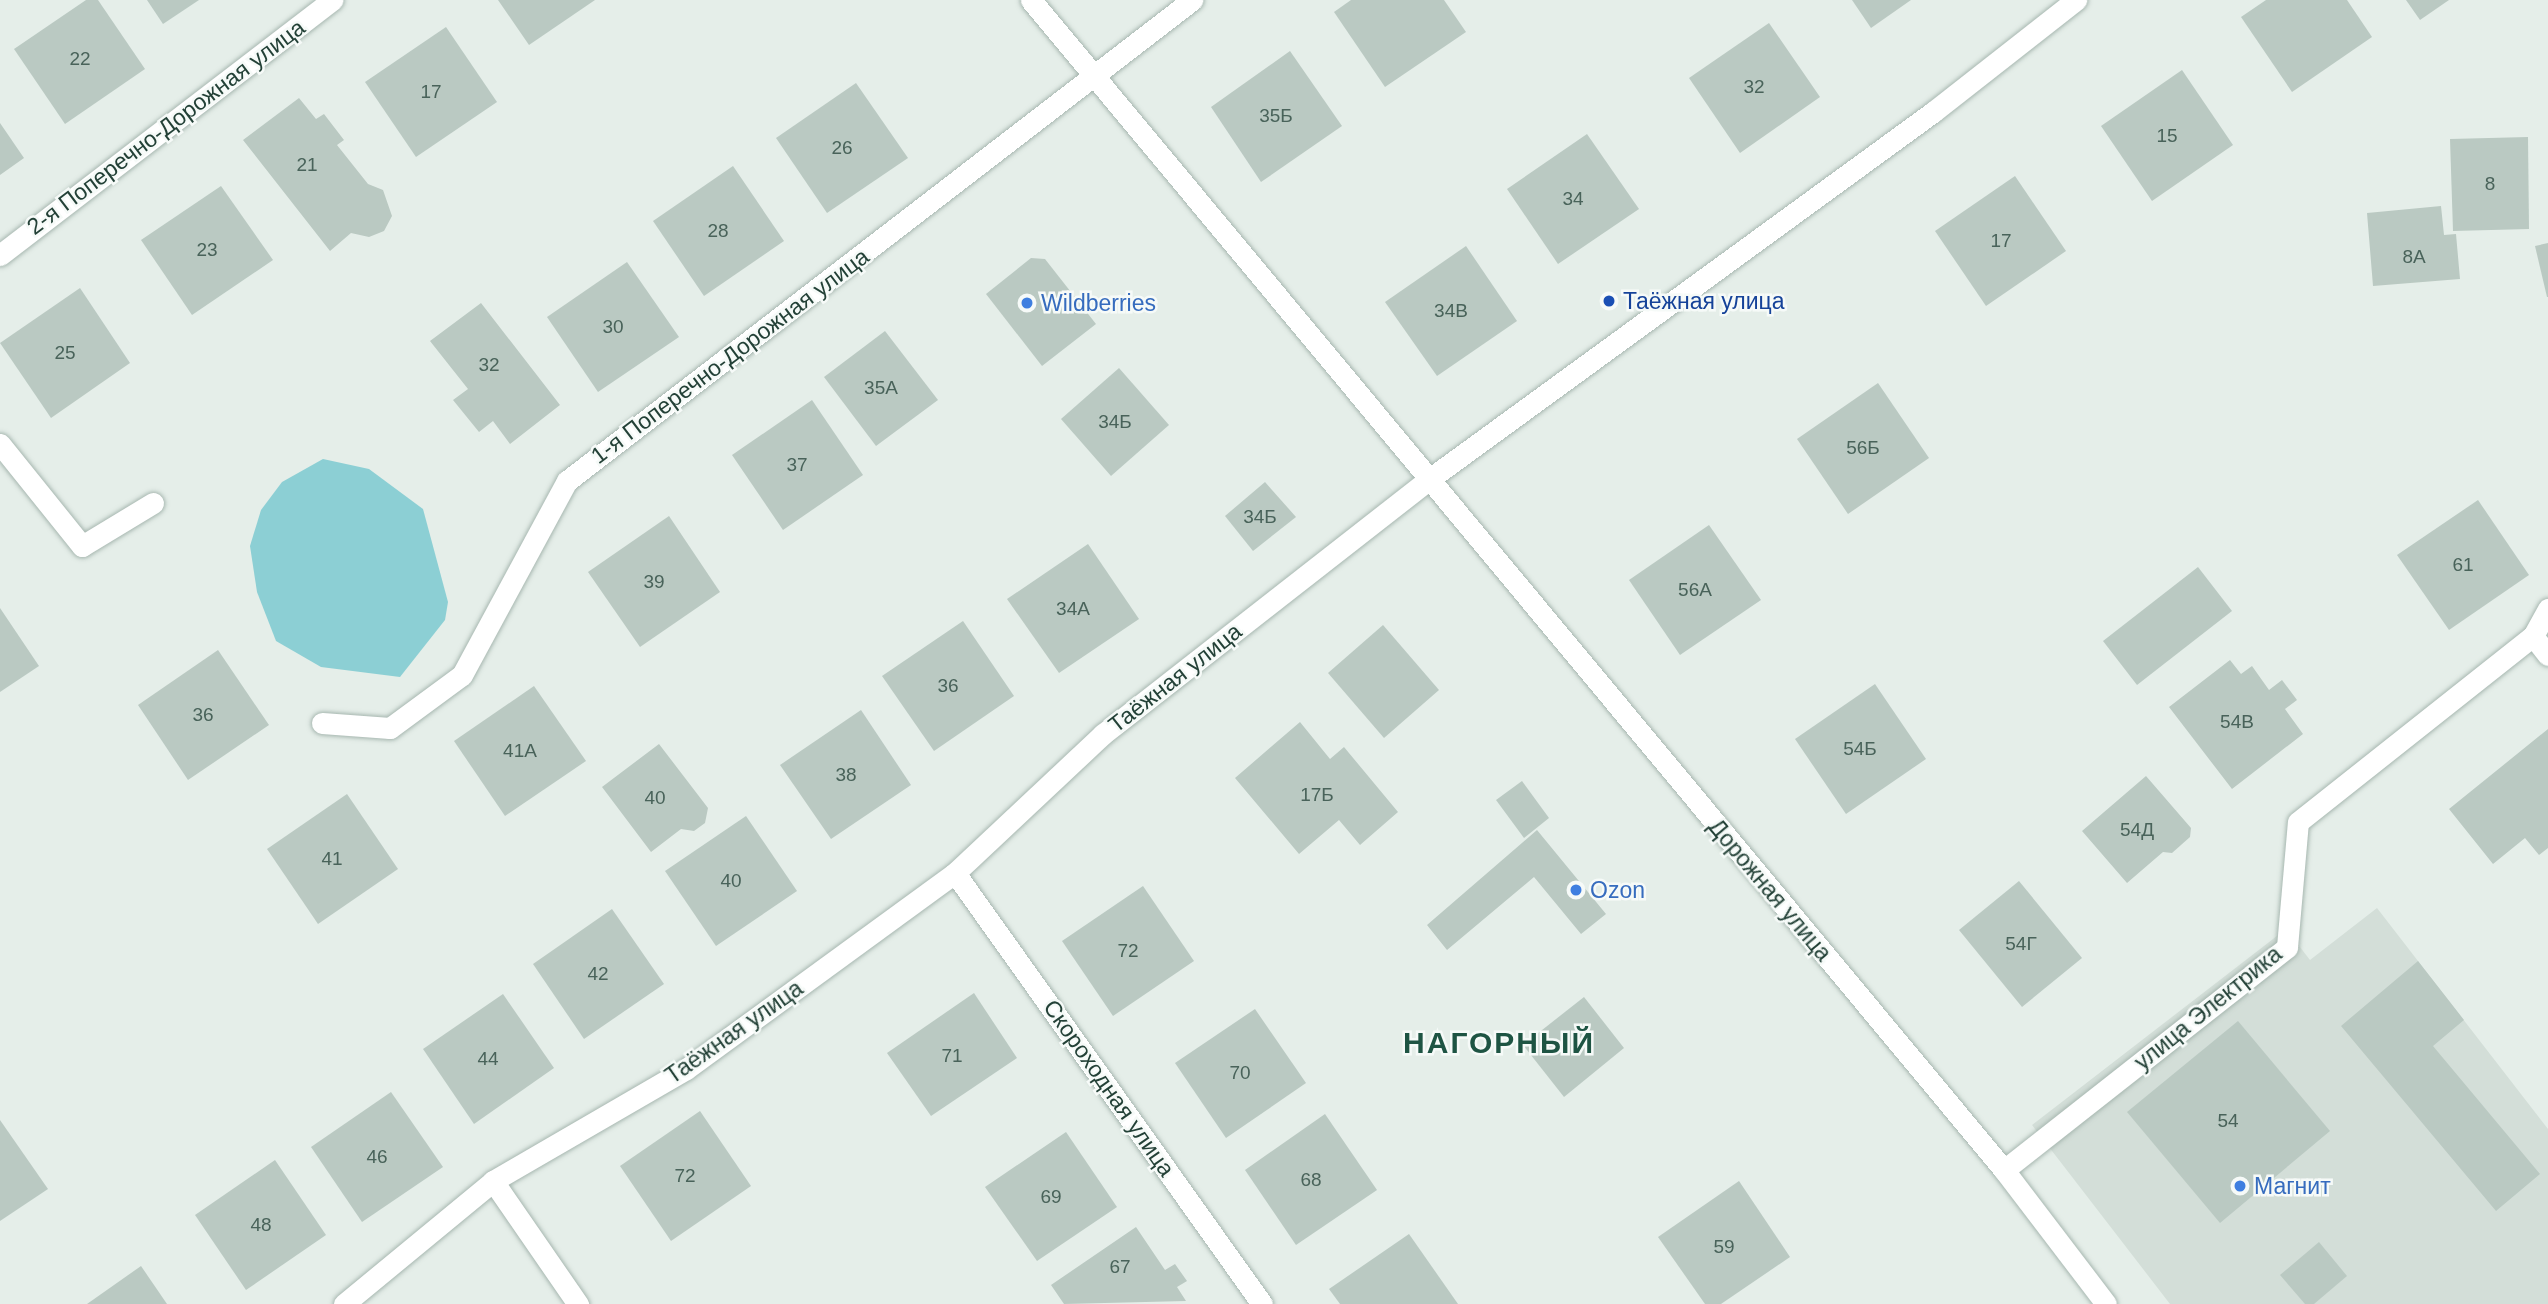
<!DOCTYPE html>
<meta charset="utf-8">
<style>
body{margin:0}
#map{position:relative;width:2548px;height:1304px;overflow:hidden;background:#e5eee9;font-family:Arial,sans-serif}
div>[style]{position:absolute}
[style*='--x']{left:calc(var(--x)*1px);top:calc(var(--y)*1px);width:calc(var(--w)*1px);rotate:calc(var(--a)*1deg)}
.built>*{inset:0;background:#d3ded8}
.water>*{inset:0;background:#8ccfd4}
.building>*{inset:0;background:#bac9c2}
.roads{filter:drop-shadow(0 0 2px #a7b7b0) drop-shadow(0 0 2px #a7b7b0)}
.minor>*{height:21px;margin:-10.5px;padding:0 10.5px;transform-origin:10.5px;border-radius:10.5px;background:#fff}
.dots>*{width:19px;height:19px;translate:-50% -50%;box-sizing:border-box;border:4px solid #f6faf8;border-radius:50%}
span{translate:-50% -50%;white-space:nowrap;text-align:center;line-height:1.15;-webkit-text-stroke:5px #f6faf8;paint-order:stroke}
.number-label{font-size:19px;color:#49635a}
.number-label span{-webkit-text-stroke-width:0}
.street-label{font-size:23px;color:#234137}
.transit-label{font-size:23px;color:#164399}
.left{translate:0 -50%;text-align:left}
.shop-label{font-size:23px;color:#366cbe}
.district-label{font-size:30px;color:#1e5443;font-weight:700;letter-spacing:2px}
</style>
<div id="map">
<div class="built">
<i style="clip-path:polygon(2377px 908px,2548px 1129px,2548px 1304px,2170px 1304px,2032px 1125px,2286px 929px,2310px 960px)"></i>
</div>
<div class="water">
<i style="clip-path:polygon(323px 459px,369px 469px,423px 509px,448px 602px,445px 620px,400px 677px,321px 667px,276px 641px,257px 592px,250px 546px,261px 510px,282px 482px)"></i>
</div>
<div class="building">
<i style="clip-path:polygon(86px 0,98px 0,145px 69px,65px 124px,14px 49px)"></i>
<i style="clip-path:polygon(147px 0,199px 0,163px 24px)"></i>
<i style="clip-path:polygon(498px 0,595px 0,529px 45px)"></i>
<i style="clip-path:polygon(1351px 0,1444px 0,1466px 32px,1385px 87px,1334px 12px)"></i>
<i style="clip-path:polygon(1852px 0,1911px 0,1871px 28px)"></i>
<i style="clip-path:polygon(2266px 0,2347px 0,2372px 37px,2292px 92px,2241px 17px)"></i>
<i style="clip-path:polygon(2406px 0,2449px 0,2420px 20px)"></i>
<i style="clip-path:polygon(1769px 23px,1820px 97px,1740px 153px,1689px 78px)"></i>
<i style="clip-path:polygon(446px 27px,497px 102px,416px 157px,365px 82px)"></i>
<i style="clip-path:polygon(1290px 51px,1342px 126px,1261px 182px,1211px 107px)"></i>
<i style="clip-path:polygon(2182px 70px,2233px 145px,2152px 201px,2101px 126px)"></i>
<i style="clip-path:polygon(856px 83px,908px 158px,827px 213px,776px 138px)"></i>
<i style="clip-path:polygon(299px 98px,316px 119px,324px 114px,344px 140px,337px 145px,368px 184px,383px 190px,392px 216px,384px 231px,369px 237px,351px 233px,330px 251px,243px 140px)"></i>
<i style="clip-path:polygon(0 123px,24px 158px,0 175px)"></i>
<i style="clip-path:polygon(1587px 134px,1639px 209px,1558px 264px,1507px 189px)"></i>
<i style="clip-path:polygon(2528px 137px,2529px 229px,2453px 231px,2450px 139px)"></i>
<i style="clip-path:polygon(733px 166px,784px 241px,704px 296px,653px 221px)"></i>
<i style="clip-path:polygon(2015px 176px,2066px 251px,1986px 306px,1935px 231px)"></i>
<i style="clip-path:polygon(221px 186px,273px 260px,192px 315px,141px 240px)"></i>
<i style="clip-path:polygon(2441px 206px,2444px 235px,2456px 234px,2460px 279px,2373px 286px,2367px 213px)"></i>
<i style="clip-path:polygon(2548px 243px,2548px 297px,2547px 297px,2535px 246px)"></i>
<i style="clip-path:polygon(1466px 246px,1517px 321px,1437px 376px,1385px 302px)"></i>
<i style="clip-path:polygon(1031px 258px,1045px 259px,1096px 324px,1042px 366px,986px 294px)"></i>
<i style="clip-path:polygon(627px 262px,679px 337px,598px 392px,547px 317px)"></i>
<i style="clip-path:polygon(80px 288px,130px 363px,51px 418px,0 343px)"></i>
<i style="clip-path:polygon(481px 303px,560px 405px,510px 444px,493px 421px,479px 432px,453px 400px,468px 389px,430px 341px)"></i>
<i style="clip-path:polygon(885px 331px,938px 400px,876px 446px,824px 377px)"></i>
<i style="clip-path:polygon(1119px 368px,1169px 425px,1111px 476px,1061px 419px)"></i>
<i style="clip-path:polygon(1878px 383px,1929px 458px,1848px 514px,1797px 439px)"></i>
<i style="clip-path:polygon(812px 400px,863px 475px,783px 530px,732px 455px)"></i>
<i style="clip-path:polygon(1265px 482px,1296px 517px,1253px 551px,1225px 516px)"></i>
<i style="clip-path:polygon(2478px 500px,2529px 575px,2449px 630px,2397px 555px)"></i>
<i style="clip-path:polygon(669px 516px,720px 592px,640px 647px,588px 572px)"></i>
<i style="clip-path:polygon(1709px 525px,1761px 600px,1680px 655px,1629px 580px)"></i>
<i style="clip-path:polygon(1088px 544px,1139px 619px,1059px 673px,1007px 599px)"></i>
<i style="clip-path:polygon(2198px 567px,2232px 611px,2137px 685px,2103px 641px)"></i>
<i style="clip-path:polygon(0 608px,39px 666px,0 692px)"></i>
<i style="clip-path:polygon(963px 621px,1014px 696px,934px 751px,882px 676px)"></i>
<i style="clip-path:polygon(1383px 625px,1439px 690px,1384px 738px,1328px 673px)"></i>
<i style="clip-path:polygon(218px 650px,269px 725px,188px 780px,138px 705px)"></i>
<i style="clip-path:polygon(2230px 660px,2241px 674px,2252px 666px,2269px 690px,2282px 680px,2297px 700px,2285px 709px,2303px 734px,2232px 789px,2169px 707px)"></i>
<i style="clip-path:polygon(1875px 684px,1926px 759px,1846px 814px,1795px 739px)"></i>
<i style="clip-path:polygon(534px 686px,586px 761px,505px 816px,454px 741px)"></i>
<i style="clip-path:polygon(861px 710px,911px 785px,831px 839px,780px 765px)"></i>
<i style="clip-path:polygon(1300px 722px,1330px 759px,1344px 747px,1398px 812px,1360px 845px,1339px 820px,1299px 854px,1235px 778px)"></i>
<i style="clip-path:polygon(2548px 729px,2548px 848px,2539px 855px,2525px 838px,2493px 864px,2449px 809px)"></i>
<i style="clip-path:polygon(659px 744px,708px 808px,705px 823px,694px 831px,681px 829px,651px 852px,602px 787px)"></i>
<i style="clip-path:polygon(2146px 776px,2191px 828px,2190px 837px,2172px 853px,2163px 852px,2127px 883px,2082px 831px)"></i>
<i style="clip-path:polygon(1522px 781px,1549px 818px,1524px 838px,1496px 800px)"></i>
<i style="clip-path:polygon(347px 794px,398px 869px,318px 924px,267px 849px)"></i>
<i style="clip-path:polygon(746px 816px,797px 891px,716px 946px,665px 871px)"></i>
<i style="clip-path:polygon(1537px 830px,1606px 914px,1581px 934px,1534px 877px,1447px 950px,1427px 925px)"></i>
<i style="clip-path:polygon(2019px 881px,2082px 958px,2022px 1007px,1959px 930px)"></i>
<i style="clip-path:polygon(1143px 886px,1194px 961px,1113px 1016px,1062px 941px)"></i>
<i style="clip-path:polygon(612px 909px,664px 984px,584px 1039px,533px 964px)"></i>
<i style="clip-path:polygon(2418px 961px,2464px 1020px,2433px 1046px,2540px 1174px,2496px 1211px,2341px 1026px)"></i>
<i style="clip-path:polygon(974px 993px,1017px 1058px,931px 1116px,887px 1053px)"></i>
<i style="clip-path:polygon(503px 994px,554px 1068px,474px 1124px,423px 1049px)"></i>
<i style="clip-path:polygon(1584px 997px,1624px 1048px,1564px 1097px,1523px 1045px)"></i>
<i style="clip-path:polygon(1255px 1009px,1306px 1083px,1226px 1138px,1175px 1063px)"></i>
<i style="clip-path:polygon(2238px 1021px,2330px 1131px,2220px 1223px,2127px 1112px)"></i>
<i style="clip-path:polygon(391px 1092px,443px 1167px,362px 1222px,311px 1147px)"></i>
<i style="clip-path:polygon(700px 1111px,751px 1186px,671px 1241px,620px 1166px)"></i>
<i style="clip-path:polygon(1325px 1114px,1377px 1190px,1296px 1245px,1245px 1170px)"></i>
<i style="clip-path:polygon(0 1120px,48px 1189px,0 1221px)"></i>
<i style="clip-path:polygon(1066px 1132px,1117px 1207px,1037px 1261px,985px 1187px)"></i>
<i style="clip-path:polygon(275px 1160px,326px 1235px,246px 1290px,195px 1215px)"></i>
<i style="clip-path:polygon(1739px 1181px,1790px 1257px,1721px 1304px,1705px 1304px,1658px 1237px)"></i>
<i style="clip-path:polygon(1136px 1227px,1165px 1270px,1175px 1264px,1187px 1281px,1177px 1287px,1186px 1301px,1064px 1304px,1051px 1285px)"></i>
<i style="clip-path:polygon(1409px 1234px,1458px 1304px,1340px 1304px,1329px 1289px)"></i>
<i style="clip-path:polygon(2319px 1242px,2347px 1276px,2314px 1304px,2305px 1304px,2280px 1275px)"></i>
<i style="clip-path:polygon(141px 1266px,167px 1304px,87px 1304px)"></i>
</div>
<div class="roads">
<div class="minor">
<i style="--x:1031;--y:0;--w:1522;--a:50.25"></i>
<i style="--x:2004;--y:1170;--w:168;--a:52.7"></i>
<i style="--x:0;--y:255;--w:419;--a:-37.5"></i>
<i style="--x:0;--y:444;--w:131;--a:51.2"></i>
<i style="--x:82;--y:546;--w:83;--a:-31.2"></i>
<i style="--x:2533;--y:636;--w:24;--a:52"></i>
<i style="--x:322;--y:723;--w:68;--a:4.2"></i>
<i style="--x:390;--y:728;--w:89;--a:-36.4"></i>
<i style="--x:462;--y:675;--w:221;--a:-61.6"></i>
<i style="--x:567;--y:481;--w:789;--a:-37.58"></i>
<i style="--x:955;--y:873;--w:529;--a:54.54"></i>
<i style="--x:2004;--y:1170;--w:360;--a:-38.2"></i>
<i style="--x:2287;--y:947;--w:125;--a:-85"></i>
<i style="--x:2298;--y:822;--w:300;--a:-38.4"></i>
<i style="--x:2533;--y:636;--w:31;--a:-61"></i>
<i style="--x:493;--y:1181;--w:150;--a:55.4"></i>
<i style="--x:344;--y:1304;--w:193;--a:-39.5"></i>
<i style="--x:493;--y:1181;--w:223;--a:-30.1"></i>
<i style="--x:686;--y:1069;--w:333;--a:-36.1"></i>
<i style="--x:955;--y:873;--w:203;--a:-43.2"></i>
<i style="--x:1103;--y:734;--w:412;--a:-38"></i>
<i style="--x:1428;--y:480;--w:625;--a:-36.08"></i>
<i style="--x:1933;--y:112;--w:182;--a:-38.1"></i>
</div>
</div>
<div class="dots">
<i style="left:1609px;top:301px;background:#1a4fb4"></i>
<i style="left:1027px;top:303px;background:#3f7fe0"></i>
<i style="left:1576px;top:890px;background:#3f7fe0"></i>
<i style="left:2240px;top:1186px;background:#3f7fe0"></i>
</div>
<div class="number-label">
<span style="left:80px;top:59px">22</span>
<span style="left:1754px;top:87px">32</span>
<span style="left:431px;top:92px">17</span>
<span style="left:1276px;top:116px">35Б</span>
<span style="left:2167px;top:136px">15</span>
<span style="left:842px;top:148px">26</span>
<span style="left:307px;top:165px">21</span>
<span style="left:2490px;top:184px">8</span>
<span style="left:1573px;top:199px">34</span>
<span style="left:718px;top:231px">28</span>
<span style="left:2001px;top:241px">17</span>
<span style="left:207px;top:250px">23</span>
<span style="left:2414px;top:257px">8А</span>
<span style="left:1451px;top:311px">34В</span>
<span style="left:613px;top:327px">30</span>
<span style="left:65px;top:353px">25</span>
<span style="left:489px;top:365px">32</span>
<span style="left:881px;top:388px">35А</span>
<span style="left:1115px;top:422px">34Б</span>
<span style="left:1863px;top:448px">56Б</span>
<span style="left:797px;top:465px">37</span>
<span style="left:1260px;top:517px">34Б</span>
<span style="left:2463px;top:565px">61</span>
<span style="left:654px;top:582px">39</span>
<span style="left:1695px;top:590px">56А</span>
<span style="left:1073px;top:609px">34А</span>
<span style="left:948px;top:686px">36</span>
<span style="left:203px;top:715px">36</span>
<span style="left:2237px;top:722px">54В</span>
<span style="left:1860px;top:749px">54Б</span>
<span style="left:520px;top:751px">41А</span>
<span style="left:846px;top:775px">38</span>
<span style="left:1317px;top:795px">17Б</span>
<span style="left:655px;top:798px">40</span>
<span style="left:2137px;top:830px">54Д</span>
<span style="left:332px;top:859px">41</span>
<span style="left:731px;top:881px">40</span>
<span style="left:2021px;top:944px">54Г</span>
<span style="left:1128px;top:951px">72</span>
<span style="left:598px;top:974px">42</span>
<span style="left:952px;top:1056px">71</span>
<span style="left:488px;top:1059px">44</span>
<span style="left:1240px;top:1073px">70</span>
<span style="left:2228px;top:1121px">54</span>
<span style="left:377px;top:1157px">46</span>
<span style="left:685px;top:1176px">72</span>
<span style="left:1311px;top:1180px">68</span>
<span style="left:1051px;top:1197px">69</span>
<span style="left:261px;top:1225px">48</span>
<span style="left:1724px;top:1247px">59</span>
<span style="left:1120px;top:1267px">67</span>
</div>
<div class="street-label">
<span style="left:166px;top:127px;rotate:-37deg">2-я Поперечно-Дорожная улица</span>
<span style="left:730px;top:356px;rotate:-37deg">1-я Поперечно-Дорожная улица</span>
<span style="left:1175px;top:678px;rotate:-38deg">Таёжная улица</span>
<span style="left:1770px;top:890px;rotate:50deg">Дорожная улица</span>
<span style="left:2208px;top:1008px;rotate:-39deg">улица Электрика</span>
<span style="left:734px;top:1032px;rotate:-35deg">Таёжная улица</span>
<span style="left:1109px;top:1088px;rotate:55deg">Скороходная улица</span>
</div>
<div class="transit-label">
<span class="left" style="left:1623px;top:301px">Таёжная улица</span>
</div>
<div class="shop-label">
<span class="left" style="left:1041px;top:303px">Wildberries</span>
<span class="left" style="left:1590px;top:890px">Ozon</span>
<span class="left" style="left:2254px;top:1186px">Магнит</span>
</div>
<div class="district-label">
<span style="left:1499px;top:1043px">НАГОРНЫЙ</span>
</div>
</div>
